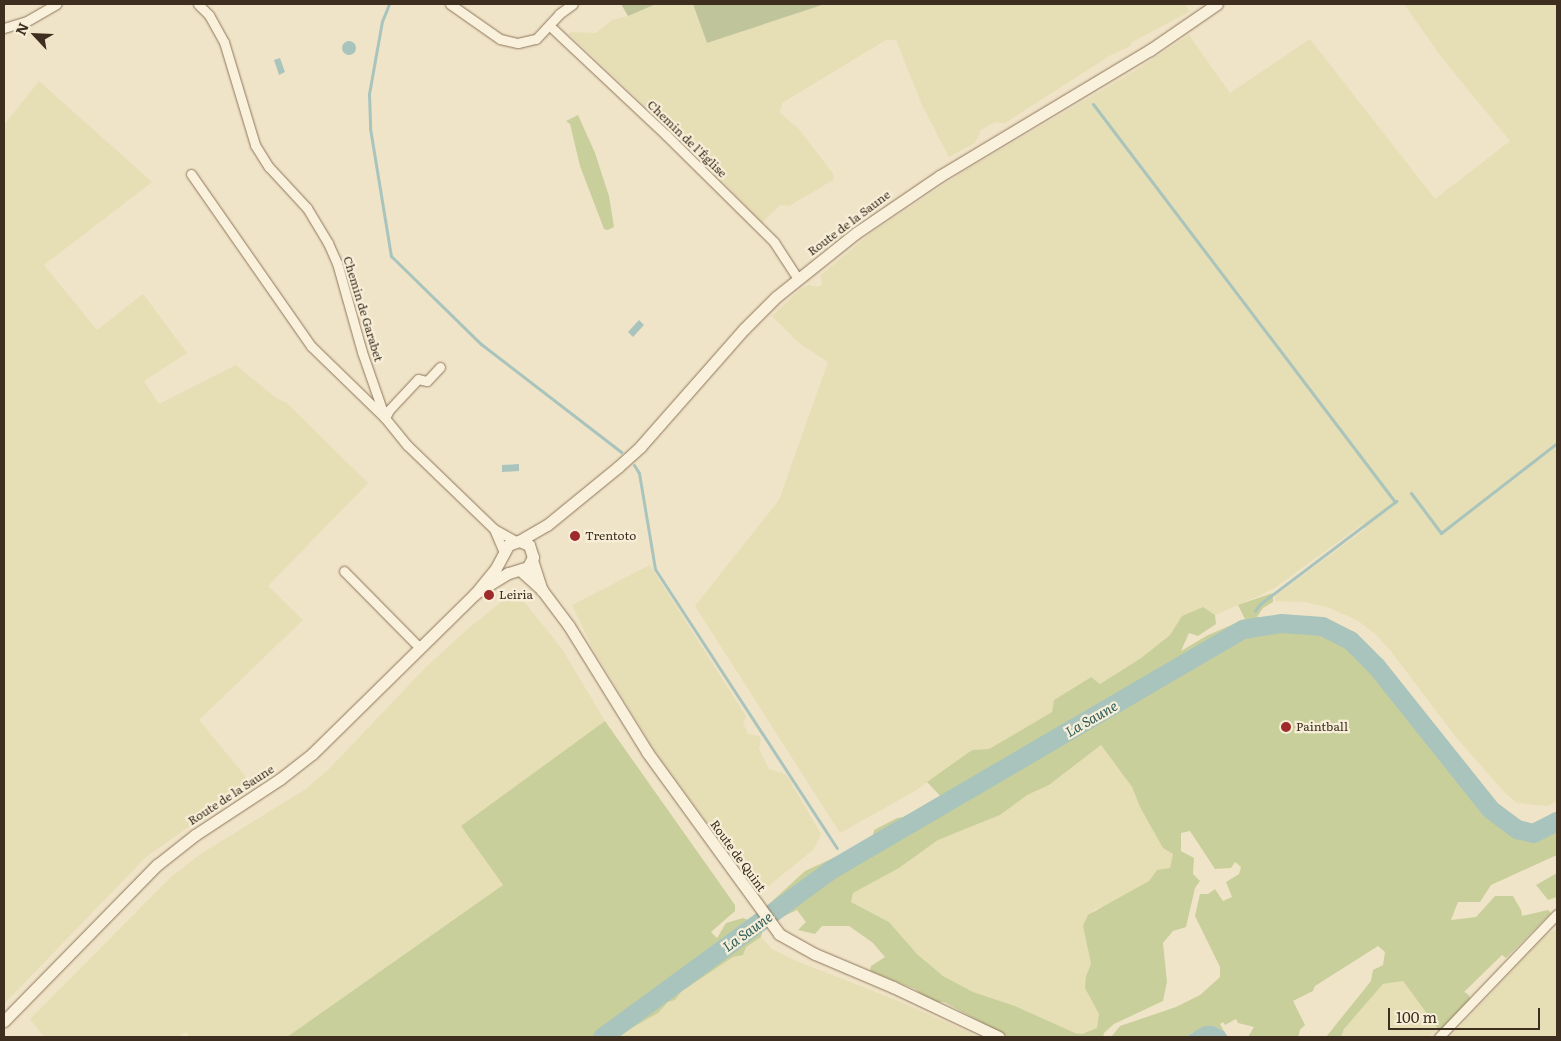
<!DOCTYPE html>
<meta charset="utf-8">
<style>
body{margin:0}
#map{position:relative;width:1561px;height:1041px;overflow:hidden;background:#f0e4c8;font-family:Literata,serif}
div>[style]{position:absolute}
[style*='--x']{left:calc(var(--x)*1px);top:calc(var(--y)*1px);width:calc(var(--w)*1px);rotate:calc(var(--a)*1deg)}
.farmland>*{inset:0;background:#e6deb5}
.green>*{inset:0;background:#c9cf9b}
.cemetery>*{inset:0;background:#bfc49a}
.water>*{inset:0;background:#a9c4bc}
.round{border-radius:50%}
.stream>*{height:3px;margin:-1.5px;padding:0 1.5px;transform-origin:1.5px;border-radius:1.5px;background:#a9c4bc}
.river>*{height:19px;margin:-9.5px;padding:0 9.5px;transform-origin:9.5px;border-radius:9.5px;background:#a9c4bc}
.roads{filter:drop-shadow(0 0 1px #8d765c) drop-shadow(0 0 1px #8d765c)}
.minor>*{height:9px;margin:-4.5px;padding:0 4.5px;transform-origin:4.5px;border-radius:4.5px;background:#faf1dc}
.tertiary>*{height:11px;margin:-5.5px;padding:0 5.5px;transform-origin:5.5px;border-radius:5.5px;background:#faf1dc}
.dots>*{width:14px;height:14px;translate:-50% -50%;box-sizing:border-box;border:2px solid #f7eed8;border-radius:50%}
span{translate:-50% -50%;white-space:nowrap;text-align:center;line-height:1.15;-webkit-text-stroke:4.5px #f7eed8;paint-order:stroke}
.street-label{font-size:12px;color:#3d2e20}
.poi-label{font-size:12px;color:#3d2e20}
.left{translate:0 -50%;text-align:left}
.water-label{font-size:14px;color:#2f5d5a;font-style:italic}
.frame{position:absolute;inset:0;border:5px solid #3d2e20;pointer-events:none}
.north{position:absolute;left:10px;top:10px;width:50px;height:50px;-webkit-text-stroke:4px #f7eed8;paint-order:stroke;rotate:295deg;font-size:14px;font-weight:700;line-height:20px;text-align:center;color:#3d2e20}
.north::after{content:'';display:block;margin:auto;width:18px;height:22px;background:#3d2e20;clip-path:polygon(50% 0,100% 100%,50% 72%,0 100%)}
.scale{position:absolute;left:1388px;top:1008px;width:152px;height:22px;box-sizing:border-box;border:2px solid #3d2e20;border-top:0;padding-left:6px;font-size:15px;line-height:18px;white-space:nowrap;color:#3d2e20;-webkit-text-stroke:4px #f7eed8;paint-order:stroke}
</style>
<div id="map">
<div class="farmland">
<i style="clip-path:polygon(656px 4px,693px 4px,707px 43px,825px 4px,1186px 4px,1189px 12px,1132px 42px,1131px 46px,1111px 55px,1005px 123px,995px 122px,981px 130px,975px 143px,949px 157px,922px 105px,896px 40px,886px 40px,782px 103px,780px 113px,798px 128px,834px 175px,833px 180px,789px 206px,780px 205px,762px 223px,707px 164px,569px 34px,571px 32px,596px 33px,612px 20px,628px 16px)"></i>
<i style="clip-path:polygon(1404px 4px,1557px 4px,1557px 801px,1548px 806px,1517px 803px,1505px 793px,1455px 736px,1390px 650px,1374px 633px,1357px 620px,1327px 607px,1304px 602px,1275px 601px,1275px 596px,1365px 529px,1364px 523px,1273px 589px,1259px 596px,1215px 615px,1203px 607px,1182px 616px,1170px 635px,1141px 658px,1100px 684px,1090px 677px,1054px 700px,1052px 712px,989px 749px,972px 750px,915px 791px,840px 833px,695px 606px,779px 500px,828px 362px,799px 343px,772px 316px,801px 289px,809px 285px,817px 287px,822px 285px,821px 275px,871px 233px,966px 170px,1133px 72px,1189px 35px,1230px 93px,1310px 39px,1435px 199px,1510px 141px,1442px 58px)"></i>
<i style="clip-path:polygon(39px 81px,152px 182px,44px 265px,97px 330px,143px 294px,187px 353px,144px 381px,159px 404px,236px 365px,276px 398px,287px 403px,368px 483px,268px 586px,303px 620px,199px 720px,251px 783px,146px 857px,4px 1004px,4px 125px)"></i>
<i style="clip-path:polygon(650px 565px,746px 716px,743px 723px,748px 734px,759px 736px,761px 739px,759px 749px,769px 769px,785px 774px,789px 779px,821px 834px,814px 849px,760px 893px,660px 759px,593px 649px,572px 605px)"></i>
<i style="clip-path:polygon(513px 593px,518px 595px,526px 604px,562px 649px,605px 721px,462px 826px,503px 885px,287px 1037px,190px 1037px,186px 1032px,178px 1037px,44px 1037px,30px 1019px,171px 877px,199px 855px,306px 789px,330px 768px,425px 668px,470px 627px)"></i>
<i style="clip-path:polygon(1101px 745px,1132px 787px,1140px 807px,1173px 854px,1170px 868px,1157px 871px,1149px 881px,1106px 907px,1095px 909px,1083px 926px,1091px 964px,1086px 976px,1099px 1014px,1097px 1028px,1082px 1034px,1075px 1033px,1015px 1006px,973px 992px,943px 976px,917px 954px,889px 922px,851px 902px,853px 893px,899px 868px,938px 840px,1000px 815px,1027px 794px,1049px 785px)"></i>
<i style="clip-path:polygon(1557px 928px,1557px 1037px,1450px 1037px,1542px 939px)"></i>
<i style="clip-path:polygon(761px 937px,772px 949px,794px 960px,894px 999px,979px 1037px,616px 1037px,658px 1013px,668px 1002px,675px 1000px,681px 992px,733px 957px,743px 955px,746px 947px)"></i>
<i style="clip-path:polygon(1403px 981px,1438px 1027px,1429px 1037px,1341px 1037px,1344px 1029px,1383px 984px)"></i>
</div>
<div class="green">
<i style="clip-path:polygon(578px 115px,595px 153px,609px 196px,614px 227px,608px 230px,604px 229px,580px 166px,570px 124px,566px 121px)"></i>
<i style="clip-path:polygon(evenodd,1273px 593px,1273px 602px,1263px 608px,1257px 617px,1301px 616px,1339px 627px,1360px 641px,1450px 754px,1500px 810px,1525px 827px,1543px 825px,1557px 816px,1557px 855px,1491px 885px,1480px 902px,1458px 902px,1451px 920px,1476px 917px,1495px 896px,1513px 896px,1521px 910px,1522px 916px,1548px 910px,1551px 913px,1506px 958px,1502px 955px,1464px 992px,1468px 994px,1472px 1002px,1461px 1020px,1453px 1021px,1442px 1034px,1403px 981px,1383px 984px,1344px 1029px,1341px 1037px,1326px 1037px,1371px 981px,1373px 970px,1383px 965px,1385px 952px,1378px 946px,1315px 986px,1313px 991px,1293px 1001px,1305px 1025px,1300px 1030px,1298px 1037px,1248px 1037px,1254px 1027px,1238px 1023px,1236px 1019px,1225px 1025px,1223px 1022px,1220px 1024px,1224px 1031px,1214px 1026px,1193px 1032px,1185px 1037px,1111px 1037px,1120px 1026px,1176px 1007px,1200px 995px,1220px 977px,1220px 967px,1195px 916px,1200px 894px,1208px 894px,1215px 889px,1223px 901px,1232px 897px,1226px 882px,1239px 874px,1241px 867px,1235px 862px,1231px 868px,1215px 869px,1190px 831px,1181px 833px,1181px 851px,1194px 858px,1193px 874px,1200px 881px,1195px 888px,1186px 927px,1173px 931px,1163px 943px,1167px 982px,1163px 1001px,1114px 1024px,1104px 1033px,1103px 1037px,1009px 1037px,944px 1002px,930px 1002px,915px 989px,870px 971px,871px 966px,885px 957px,873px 943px,849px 926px,822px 926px,815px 934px,798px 930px,806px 922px,797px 910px,776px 920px,769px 904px,805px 871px,872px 840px,874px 830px,897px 818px,920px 814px,943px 799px,927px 782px,972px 750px,989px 749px,1052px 712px,1054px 700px,1091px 677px,1100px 684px,1141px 658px,1170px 635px,1182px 616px,1203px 607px,1215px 615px,1216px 624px,1198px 636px,1189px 633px,1181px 651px,1208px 635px,1245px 619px,1238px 605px,1273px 593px,1101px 745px,1132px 787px,1140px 807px,1163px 848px,1173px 854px,1170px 868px,1157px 870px,1149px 881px,1088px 915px,1083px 926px,1091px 964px,1086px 976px,1085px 988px,1099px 1014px,1097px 1028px,1082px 1034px,1075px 1033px,1015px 1006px,973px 992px,943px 976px,917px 954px,889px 922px,851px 902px,853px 893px,899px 868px,938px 840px,1000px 815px,1027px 795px,1049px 785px,1101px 745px)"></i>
<i style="clip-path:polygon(605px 721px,735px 905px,735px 911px,711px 932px,717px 938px,726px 923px,743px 918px,764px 926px,761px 937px,746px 947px,743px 955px,733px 957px,681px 992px,675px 1000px,668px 1002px,658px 1013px,616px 1037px,287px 1037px,503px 885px,461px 826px)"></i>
<i style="clip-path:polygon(1557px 873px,1557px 897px,1548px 900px,1536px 885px)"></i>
</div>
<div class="cemetery">
<i style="clip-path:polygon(621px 4px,656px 4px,628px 16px)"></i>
<i style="clip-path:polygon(693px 4px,825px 4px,707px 43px)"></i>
</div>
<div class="water">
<i class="round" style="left:342px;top:41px;width:14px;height:14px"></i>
<i style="clip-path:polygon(280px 58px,285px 72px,279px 75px,274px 60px)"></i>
<i style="clip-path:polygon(639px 320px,644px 325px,633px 337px,628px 332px)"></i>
<i style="clip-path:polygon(519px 464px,519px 471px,502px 472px,502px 465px)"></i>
<i style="clip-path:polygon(1204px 1026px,1214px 1026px,1224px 1031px,1228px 1037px,1185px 1037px)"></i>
</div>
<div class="stream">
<i style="--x:389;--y:4;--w:18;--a:112"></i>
<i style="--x:382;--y:21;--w:74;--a:100.1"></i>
<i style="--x:369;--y:94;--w:34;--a:88"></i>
<i style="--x:370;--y:128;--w:130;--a:80.7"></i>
<i style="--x:391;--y:256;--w:126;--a:44.4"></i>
<i style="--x:481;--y:344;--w:177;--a:37.6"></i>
<i style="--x:1093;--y:104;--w:500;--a:52.8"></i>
<i style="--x:634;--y:465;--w:9;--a:58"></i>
<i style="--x:639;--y:473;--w:97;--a:80.5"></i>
<i style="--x:655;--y:569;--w:333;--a:56.9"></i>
<i style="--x:1411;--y:493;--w:50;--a:53.1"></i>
<i style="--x:1441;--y:533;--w:147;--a:-37.8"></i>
<i style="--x:1255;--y:611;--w:9;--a:-54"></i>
<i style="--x:1260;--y:604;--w:171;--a:-37.1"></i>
<i style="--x:1248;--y:629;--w:11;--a:-68"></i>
<i style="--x:844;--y:857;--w:4;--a:63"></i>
</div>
<div class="river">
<i style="--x:602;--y:1037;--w:283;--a:-36.2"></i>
<i style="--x:830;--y:870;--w:478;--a:-30.3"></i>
<i style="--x:1243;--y:629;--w:38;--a:-9"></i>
<i style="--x:1281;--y:623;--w:41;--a:4.2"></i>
<i style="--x:1322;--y:626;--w:31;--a:27"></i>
<i style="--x:1350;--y:640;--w:37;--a:45"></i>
<i style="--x:1376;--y:666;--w:183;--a:51.4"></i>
<i style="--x:1490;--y:809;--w:34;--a:37"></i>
<i style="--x:1517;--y:829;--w:16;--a:14"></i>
<i style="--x:1533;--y:833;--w:27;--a:-27"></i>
</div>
<div class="roads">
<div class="minor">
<i style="--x:198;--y:4;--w:16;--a:45"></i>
<i style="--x:209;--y:15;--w:31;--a:61"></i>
<i style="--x:224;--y:42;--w:108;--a:73.2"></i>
<i style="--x:255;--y:145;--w:26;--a:58"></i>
<i style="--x:269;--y:167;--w:56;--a:47.2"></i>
<i style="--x:307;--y:208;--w:41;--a:59"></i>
<i style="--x:328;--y:243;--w:22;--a:66"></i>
<i style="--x:337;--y:263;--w:92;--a:74.3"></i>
<i style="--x:362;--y:352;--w:70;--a:70.8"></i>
<i style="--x:385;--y:418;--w:35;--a:51"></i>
<i style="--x:407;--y:445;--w:121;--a:44"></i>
<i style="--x:494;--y:529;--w:25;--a:67"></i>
<i style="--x:450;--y:4;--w:61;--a:35"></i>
<i style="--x:500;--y:39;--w:18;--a:13"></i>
<i style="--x:518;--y:43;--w:18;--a:-13"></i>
<i style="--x:536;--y:39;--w:34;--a:-47"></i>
<i style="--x:559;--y:14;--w:17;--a:-36"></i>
<i style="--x:550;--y:26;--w:159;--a:43.2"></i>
<i style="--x:666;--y:135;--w:152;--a:44.7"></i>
<i style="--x:774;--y:242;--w:44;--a:57"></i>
<i style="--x:4;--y:28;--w:24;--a:-17"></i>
<i style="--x:27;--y:21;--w:34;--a:-30"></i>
<i style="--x:191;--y:174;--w:210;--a:55.1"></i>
<i style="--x:311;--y:346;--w:103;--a:44.2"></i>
<i style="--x:385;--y:418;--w:9;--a:-63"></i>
<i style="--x:389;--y:410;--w:42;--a:-46.9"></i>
<i style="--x:418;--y:379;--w:9;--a:13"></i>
<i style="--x:427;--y:381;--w:19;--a:-47"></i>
<i style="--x:494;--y:529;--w:25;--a:29"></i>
<i style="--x:344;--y:571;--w:107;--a:45.4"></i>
<i style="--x:1439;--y:1037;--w:170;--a:-46.2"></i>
</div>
<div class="tertiary">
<i style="--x:519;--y:541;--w:32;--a:-30"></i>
<i style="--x:547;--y:525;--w:92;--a:-39.2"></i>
<i style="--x:618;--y:467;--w:30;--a:-42"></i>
<i style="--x:640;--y:447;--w:157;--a:-48.6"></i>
<i style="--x:744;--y:329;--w:45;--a:-45"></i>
<i style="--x:776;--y:297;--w:102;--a:-38.7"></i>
<i style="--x:856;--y:233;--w:102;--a:-34.2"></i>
<i style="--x:940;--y:176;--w:245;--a:-31"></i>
<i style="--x:1150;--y:50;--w:81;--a:-34.5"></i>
<i style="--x:532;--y:560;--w:32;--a:72"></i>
<i style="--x:520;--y:570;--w:30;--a:42"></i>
<i style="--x:542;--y:590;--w:45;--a:53.1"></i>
<i style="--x:569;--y:626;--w:148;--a:58.2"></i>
<i style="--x:647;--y:752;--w:225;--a:54"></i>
<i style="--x:779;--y:934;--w:41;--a:29.1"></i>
<i style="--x:815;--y:954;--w:85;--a:22.9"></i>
<i style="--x:893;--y:987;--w:117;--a:25.3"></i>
<i style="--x:4;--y:1021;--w:219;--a:-45.6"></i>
<i style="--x:157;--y:865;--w:48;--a:-38.3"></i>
<i style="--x:195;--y:835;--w:102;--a:-33.4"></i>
<i style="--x:280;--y:779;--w:41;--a:-38"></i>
<i style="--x:312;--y:754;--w:228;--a:-44.5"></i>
<i style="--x:475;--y:594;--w:33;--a:-51"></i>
<i style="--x:496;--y:568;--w:26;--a:-62"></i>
<i style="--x:508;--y:545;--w:12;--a:-20"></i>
<i style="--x:519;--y:541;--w:11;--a:22"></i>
<i style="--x:529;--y:545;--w:13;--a:72"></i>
<i style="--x:533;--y:557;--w:11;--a:117"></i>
<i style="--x:528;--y:567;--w:21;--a:163"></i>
<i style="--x:508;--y:573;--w:39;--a:148"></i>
</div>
</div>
<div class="dots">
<i style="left:575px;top:536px;background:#9e2a2b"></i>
<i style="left:489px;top:595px;background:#9e2a2b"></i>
<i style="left:1286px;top:727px;background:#9e2a2b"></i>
</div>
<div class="street-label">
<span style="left:687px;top:139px;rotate:44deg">Chemin de l'Église</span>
<span style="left:849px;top:223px;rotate:-37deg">Route de la Saune</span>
<span style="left:363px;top:309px;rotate:73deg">Chemin de Garabet</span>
<span style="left:231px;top:795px;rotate:-33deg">Route de la Saune</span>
<span style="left:738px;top:856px;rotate:54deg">Route de Quint</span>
</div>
<div class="poi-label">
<span class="left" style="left:585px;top:536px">Trentoto</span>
<span class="left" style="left:499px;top:595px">Leiria</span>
<span class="left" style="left:1296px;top:727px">Paintball</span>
</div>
<div class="water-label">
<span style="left:1091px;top:718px;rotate:-30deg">La Saune</span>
<span style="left:747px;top:931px;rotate:-36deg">La Saune</span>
</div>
<div class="frame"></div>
<div class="north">N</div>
<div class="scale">100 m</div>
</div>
